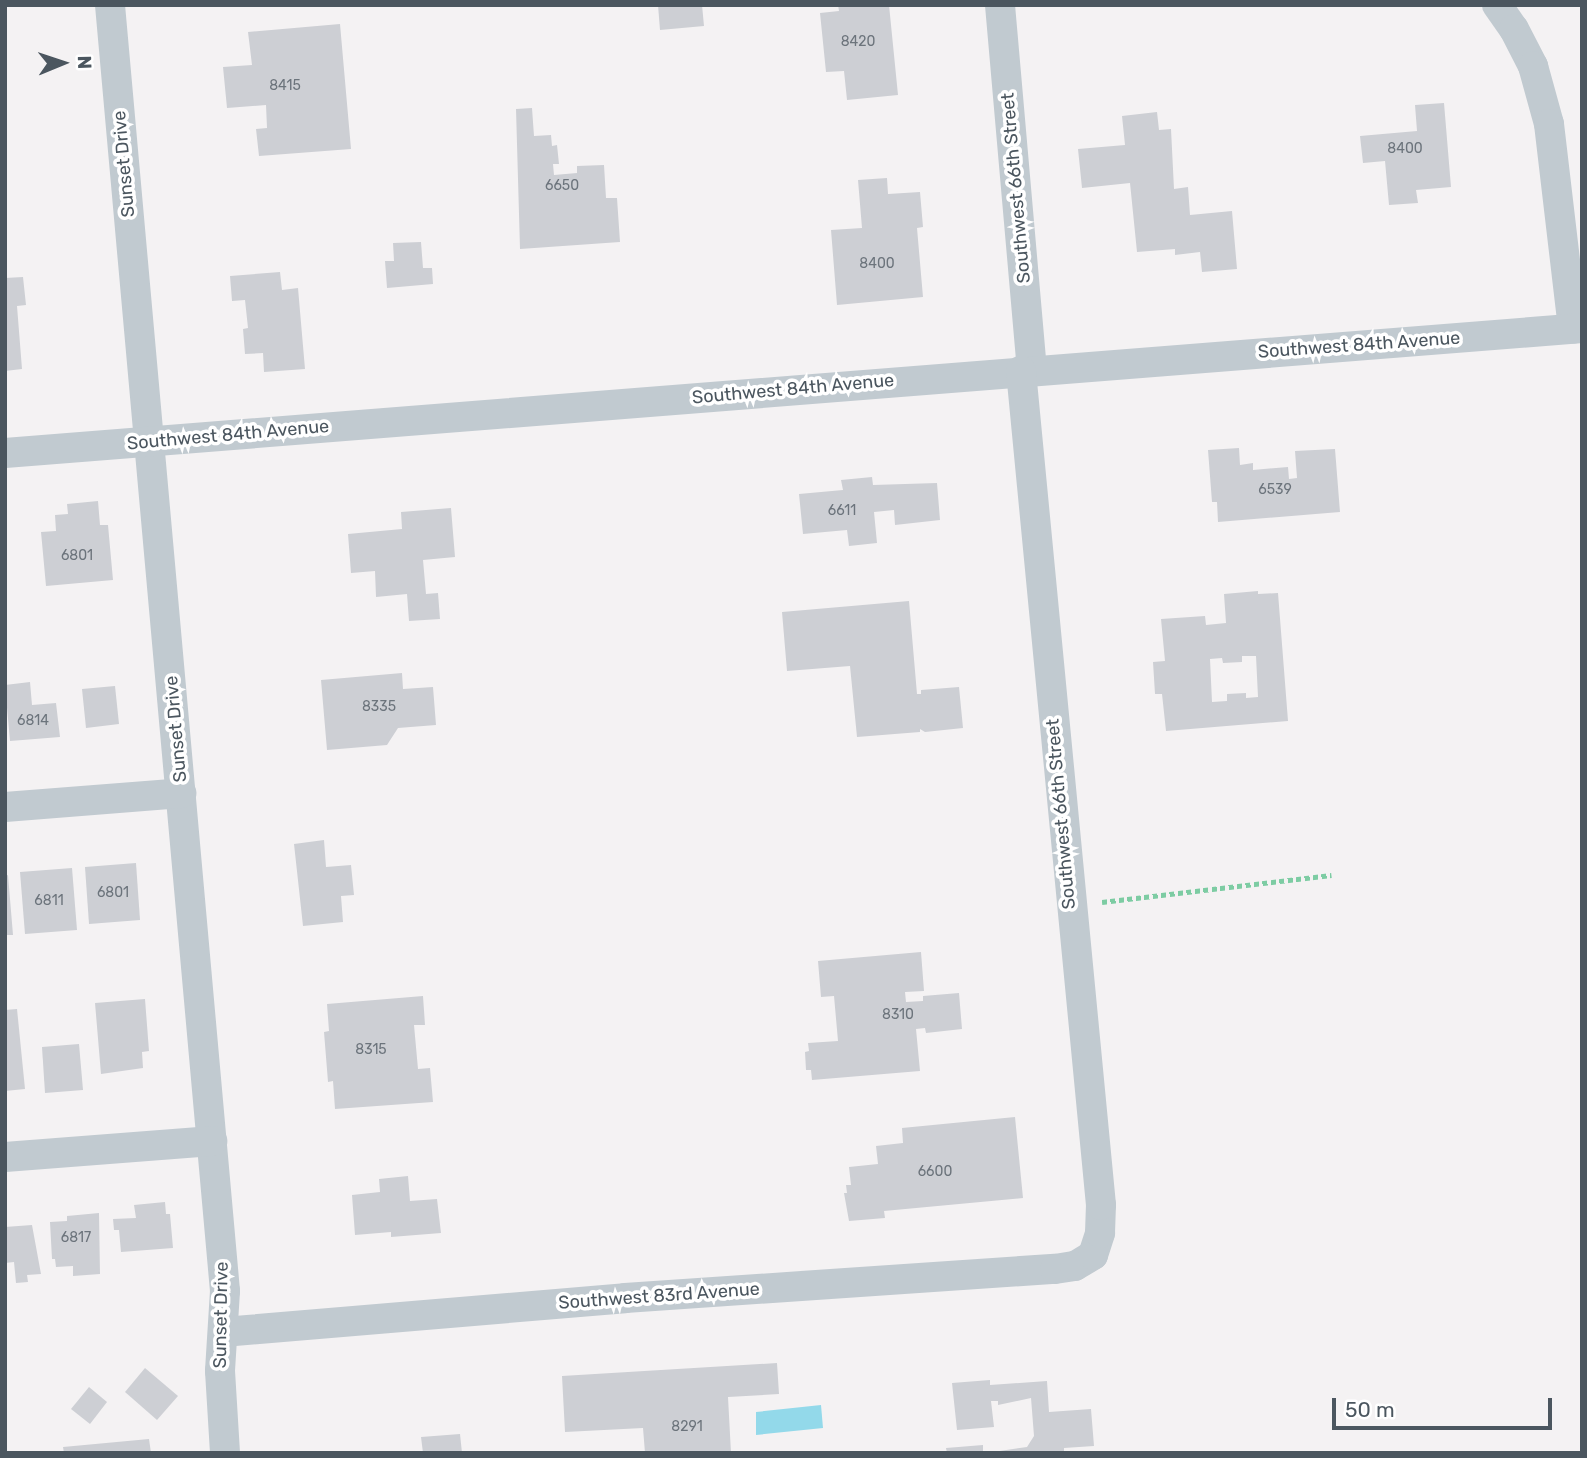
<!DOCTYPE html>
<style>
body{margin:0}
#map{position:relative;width:1587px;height:1458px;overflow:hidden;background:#f4f2f3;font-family:Rubik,sans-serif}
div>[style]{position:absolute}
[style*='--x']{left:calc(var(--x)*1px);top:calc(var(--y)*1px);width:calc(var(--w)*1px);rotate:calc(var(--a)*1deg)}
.water>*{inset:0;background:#93d9ea}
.building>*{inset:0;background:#cdcfd4}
.path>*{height:4.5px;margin-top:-2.25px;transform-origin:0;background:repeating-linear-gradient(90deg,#7dcca3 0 5px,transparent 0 8.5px)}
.minor>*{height:30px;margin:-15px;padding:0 15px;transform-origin:15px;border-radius:15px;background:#c1cad0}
span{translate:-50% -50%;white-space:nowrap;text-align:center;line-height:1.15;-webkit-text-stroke:7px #fff;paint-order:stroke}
.number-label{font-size:14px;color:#6c747c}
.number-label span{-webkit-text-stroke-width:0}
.street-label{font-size:18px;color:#4b565f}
.frame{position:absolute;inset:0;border:7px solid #4b565f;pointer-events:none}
.north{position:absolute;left:28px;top:28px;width:70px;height:70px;-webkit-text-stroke:5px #fff;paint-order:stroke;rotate:88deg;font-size:19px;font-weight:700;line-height:28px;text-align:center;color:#4b565f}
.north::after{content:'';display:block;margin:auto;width:24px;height:32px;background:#4b565f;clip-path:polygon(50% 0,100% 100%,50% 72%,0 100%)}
.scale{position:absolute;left:1332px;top:1398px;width:220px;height:32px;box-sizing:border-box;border:4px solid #4b565f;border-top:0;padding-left:9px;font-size:21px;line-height:24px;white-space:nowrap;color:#4b565f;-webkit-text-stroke:5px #fff;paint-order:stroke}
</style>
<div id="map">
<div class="water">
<i style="clip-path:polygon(821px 1405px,823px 1428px,756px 1435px,756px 1412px)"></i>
</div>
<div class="building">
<i style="clip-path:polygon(658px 5px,702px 5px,704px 26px,660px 30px)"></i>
<i style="clip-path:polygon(838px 5px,889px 5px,898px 95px,847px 100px,844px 71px,826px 72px,820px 13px,839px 11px)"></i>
<i style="clip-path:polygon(340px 24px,351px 149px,259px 156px,256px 129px,267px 128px,266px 105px,227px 108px,223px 67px,252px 65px,248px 32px)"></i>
<i style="clip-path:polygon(1444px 103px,1451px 187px,1416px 190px,1418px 203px,1389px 205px,1385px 161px,1363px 163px,1360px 136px,1417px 131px,1415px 105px)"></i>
<i style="clip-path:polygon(532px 108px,534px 136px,551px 135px,552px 146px,557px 145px,559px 164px,553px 164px,554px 175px,577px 173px,577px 166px,604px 165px,606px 198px,617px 198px,620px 242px,520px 249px,516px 109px)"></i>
<i style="clip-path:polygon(1157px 112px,1159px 130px,1171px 129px,1174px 189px,1188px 187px,1190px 215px,1232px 211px,1237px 269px,1202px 272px,1200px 252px,1175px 255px,1175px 249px,1137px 252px,1130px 183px,1082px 188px,1078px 149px,1125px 145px,1122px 116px)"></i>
<i style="clip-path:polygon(887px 178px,888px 194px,920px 192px,923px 227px,917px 228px,923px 297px,837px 305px,831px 230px,862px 228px,858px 180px)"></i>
<i style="clip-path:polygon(421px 242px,423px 268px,432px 268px,433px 284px,387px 288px,385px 261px,394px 261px,393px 243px)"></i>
<i style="clip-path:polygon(280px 272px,282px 290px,298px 288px,305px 369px,264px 372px,263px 353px,245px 354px,243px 329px,248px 328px,245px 300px,232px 301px,230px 276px)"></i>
<i style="clip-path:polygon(23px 277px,26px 305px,17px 306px,22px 369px,5px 371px,5px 278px)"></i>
<i style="clip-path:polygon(1239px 448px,1240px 465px,1253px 463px,1253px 470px,1288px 467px,1289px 479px,1297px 478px,1295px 451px,1335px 449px,1340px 512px,1218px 522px,1217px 502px,1212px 502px,1208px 450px)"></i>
<i style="clip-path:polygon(872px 477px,873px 485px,937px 483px,940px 520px,895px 525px,894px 510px,874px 512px,877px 543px,849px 546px,847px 530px,803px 534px,799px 494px,843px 490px,841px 480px)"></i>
<i style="clip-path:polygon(98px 501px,100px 525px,108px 525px,113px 580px,46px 586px,41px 532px,56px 531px,55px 515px,68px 514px,67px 504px)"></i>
<i style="clip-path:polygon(451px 508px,455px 557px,423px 560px,426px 594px,438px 593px,440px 619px,409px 621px,407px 594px,376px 597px,375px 571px,351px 573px,348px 534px,402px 529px,401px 512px)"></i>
<i style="clip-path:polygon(evenodd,1258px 591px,1258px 594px,1278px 593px,1288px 721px,1166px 731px,1162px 694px,1155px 694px,1153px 662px,1165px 661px,1161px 619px,1205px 616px,1206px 625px,1226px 623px,1224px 594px,1258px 591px,1242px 656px,1256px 656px,1258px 697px,1246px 698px,1246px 693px,1227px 694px,1227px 701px,1212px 702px,1210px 659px,1222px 658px,1223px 663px,1242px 662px,1242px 656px)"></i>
<i style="clip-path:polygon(909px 601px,917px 694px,921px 694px,921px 690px,959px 687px,963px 728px,925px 732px,920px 729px,920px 732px,857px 737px,850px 666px,787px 671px,782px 612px)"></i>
<i style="clip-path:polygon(402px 673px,403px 689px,433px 687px,436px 725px,398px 728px,387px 745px,327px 750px,321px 680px)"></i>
<i style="clip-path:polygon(30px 682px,32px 705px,56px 703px,60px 737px,10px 741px,5px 685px)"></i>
<i style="clip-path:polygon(115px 686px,119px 724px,86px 728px,82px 689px)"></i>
<i style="clip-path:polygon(324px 840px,326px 867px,351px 865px,354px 895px,341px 896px,343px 922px,303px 926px,294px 844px)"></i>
<i style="clip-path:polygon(136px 863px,140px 920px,89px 924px,85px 867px)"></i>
<i style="clip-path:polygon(72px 868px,77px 930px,25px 934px,20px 872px)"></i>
<i style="clip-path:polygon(8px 875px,13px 935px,5px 935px,5px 876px)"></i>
<i style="clip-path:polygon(921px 952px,924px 991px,905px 992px,906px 1002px,923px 1001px,923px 996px,959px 993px,962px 1029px,926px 1033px,925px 1028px,916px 1029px,920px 1071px,812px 1080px,811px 1070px,806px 1070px,805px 1052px,809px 1051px,808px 1043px,838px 1041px,834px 996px,821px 997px,818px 961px)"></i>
<i style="clip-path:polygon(423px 996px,425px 1025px,414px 1025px,418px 1069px,430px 1068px,433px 1102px,335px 1109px,333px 1081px,328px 1082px,324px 1032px,329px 1031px,327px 1004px)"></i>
<i style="clip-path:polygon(145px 999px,149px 1051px,142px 1052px,143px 1068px,101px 1074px,95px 1003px)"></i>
<i style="clip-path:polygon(17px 1009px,25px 1089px,5px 1091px,5px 1010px)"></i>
<i style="clip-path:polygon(79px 1044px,83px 1090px,45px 1093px,42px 1047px)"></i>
<i style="clip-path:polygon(1015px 1117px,1023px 1198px,884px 1211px,885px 1218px,849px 1221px,844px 1193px,847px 1193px,846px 1185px,851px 1185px,849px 1167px,878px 1164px,876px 1146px,903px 1143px,902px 1128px)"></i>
<i style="clip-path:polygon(408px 1176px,410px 1201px,437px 1199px,441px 1233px,391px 1237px,391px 1232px,355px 1235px,352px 1195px,380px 1192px,379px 1179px)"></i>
<i style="clip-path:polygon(165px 1202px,166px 1214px,170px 1214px,173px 1248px,121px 1252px,119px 1230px,114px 1230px,113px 1219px,136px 1218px,134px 1205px)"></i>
<i style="clip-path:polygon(99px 1213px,100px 1274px,73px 1276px,73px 1266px,56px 1267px,55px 1259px,52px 1259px,50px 1222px,67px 1221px,67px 1216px)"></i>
<i style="clip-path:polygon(32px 1225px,41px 1274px,27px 1275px,28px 1282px,16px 1283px,14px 1262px,5px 1263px,5px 1227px)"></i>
<i style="clip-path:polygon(777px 1363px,779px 1394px,728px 1397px,731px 1453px,645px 1453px,643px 1428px,565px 1432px,562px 1376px)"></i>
<i style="clip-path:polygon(145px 1368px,178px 1396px,157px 1420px,125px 1392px)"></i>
<i style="clip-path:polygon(990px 1380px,990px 1385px,1047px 1381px,1049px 1412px,1091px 1409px,1094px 1446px,1064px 1448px,1064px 1453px,986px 1453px,1027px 1447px,1034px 1436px,1031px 1398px,998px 1405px,998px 1401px,991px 1401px,994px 1427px,957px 1430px,952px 1383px)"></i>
<i style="clip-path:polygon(89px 1387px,107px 1402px,90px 1424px,71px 1409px)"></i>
<i style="clip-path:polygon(460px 1434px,462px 1453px,423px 1453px,421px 1437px)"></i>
<i style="clip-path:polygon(149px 1439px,151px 1453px,64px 1453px,63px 1447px)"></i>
<i style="clip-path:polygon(983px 1445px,983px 1453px,947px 1453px,946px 1448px)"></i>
</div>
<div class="path">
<i style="--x:1102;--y:902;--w:231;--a:-6.7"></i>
</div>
<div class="minor">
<i style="--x:110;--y:5;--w:1291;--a:84.89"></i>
<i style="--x:225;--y:1291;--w:80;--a:93.6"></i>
<i style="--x:220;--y:1371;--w:82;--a:86.5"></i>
<i style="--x:1000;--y:5;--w:366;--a:85"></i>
<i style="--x:1497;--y:5;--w:29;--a:55"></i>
<i style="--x:1514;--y:29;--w:42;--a:62.8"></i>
<i style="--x:1533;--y:66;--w:60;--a:74.6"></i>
<i style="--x:1549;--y:124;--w:206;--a:83.3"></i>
<i style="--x:5;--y:453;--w:1582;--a:-4.53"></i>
<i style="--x:5;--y:807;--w:177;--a:-4.5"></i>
<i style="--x:5;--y:1157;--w:208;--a:-4.4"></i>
<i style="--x:223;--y:1332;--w:403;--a:-4.8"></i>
<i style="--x:625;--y:1298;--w:431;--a:-3.9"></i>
<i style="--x:1055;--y:1269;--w:20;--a:-9"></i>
<i style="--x:1075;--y:1266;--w:21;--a:-31"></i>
<i style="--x:1093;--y:1255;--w:23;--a:-72"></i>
<i style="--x:1100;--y:1233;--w:28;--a:-88"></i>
<i style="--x:1101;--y:1205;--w:838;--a:-95.48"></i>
</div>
<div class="number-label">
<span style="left:858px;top:42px">8420</span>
<span style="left:285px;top:86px">8415</span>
<span style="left:1405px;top:149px">8400</span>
<span style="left:562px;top:186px">6650</span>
<span style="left:877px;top:264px">8400</span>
<span style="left:1275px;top:490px">6539</span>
<span style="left:842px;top:511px">6611</span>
<span style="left:77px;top:556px">6801</span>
<span style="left:379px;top:707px">8335</span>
<span style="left:33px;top:721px">6814</span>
<span style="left:113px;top:893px">6801</span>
<span style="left:49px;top:901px">6811</span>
<span style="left:898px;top:1015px">8310</span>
<span style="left:371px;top:1050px">8315</span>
<span style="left:935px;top:1172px">6600</span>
<span style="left:76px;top:1238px">6817</span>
<span style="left:687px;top:1427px">8291</span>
</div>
<div class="street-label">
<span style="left:124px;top:164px;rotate:-95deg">Sunset Drive</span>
<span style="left:1016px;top:188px;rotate:-95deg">Southwest 66th Street</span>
<span style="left:1359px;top:345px;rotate:-4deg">Southwest 84th Avenue</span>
<span style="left:793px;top:389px;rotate:-5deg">Southwest 84th Avenue</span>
<span style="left:228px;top:435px;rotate:-5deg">Southwest 84th Avenue</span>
<span style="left:176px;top:729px;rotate:-95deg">Sunset Drive</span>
<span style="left:1061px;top:814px;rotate:-95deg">Southwest 66th Street</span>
<span style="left:659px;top:1296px;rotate:-4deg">Southwest 83rd Avenue</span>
<span style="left:221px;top:1315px;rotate:-89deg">Sunset Drive</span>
</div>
<div class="frame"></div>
<div class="north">N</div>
<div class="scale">50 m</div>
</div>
